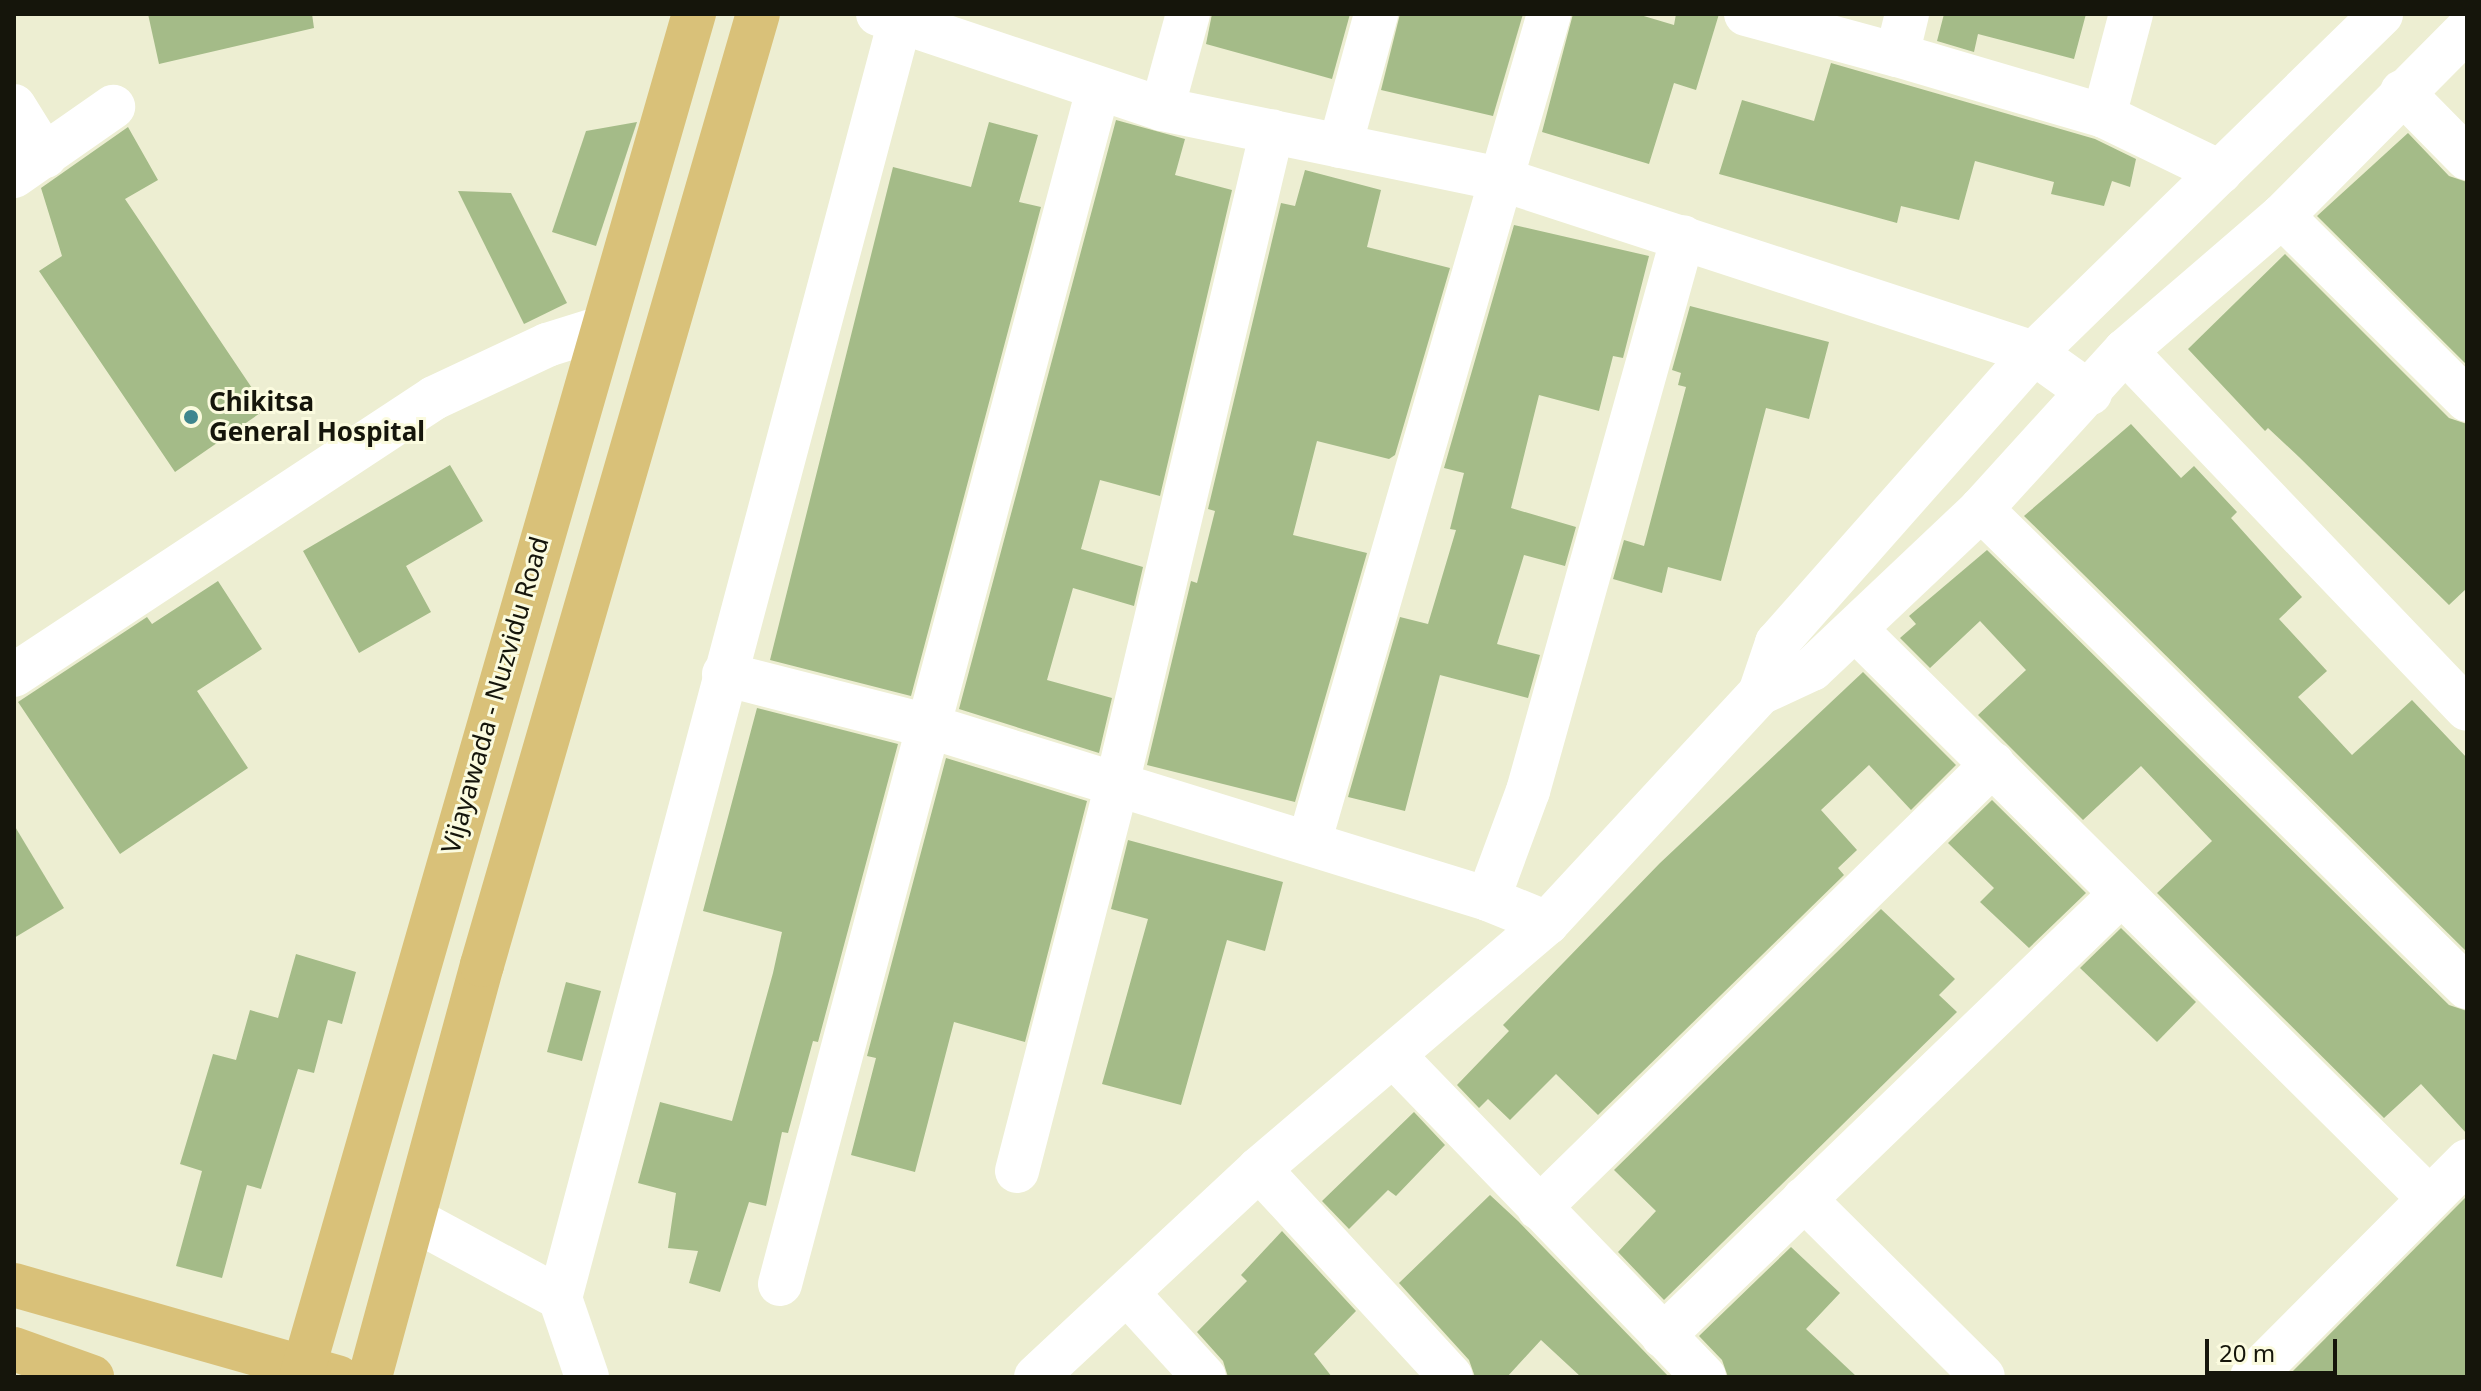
<!DOCTYPE html>
<style>
body{margin:0}
#map{position:relative;width:2481px;height:1391px;overflow:hidden;background:#edeed2;font-family:"Noto Sans",sans-serif}
div>[style]{position:absolute}
[style*='--x']{left:calc(var(--x)*1px);top:calc(var(--y)*1px);width:calc(var(--w)*1px);rotate:calc(var(--a)*1deg)}
.building>*{inset:0;background:#a4bb88}
.minor>*{height:44px;margin:-22px;padding:0 22px;transform-origin:22px;border-radius:22px;background:#fff}
.major>*{height:44px;margin:-22px;padding:0 22px;transform-origin:22px;border-radius:22px;background:#d9c179}
.dots>*{width:22px;height:22px;translate:-50% -50%;box-sizing:border-box;border:4px solid #fbfbdf;border-radius:50%}
span{translate:-50% -50%;white-space:nowrap;text-align:center;line-height:1.15;-webkit-text-stroke:6px #fbfbdf;paint-order:stroke}
.poi-label{font-size:26px;color:#15150b;font-weight:700}
.left{translate:0 -50%;text-align:left}
.street-label{font-size:26px;color:#15150b}
.frame{position:absolute;inset:0;border:16px solid #15150b;pointer-events:none}
.scale{position:absolute;left:2205px;top:1339px;width:132px;height:36px;box-sizing:border-box;border:4px solid #15150b;border-top:0;padding-left:10px;font-size:24px;line-height:28px;white-space:nowrap;color:#15150b;-webkit-text-stroke:6px #fbfbdf;paint-order:stroke}
</style>
<div id="map">
<div class="building">
<i style="clip-path:polygon(148px 14px,312px 14px,314px 28px,159px 64px)"></i>
<i style="clip-path:polygon(1212px 14px,1350px 14px,1332px 79px,1206px 44px)"></i>
<i style="clip-path:polygon(1400px 14px,1523px 14px,1493px 116px,1381px 90px)"></i>
<i style="clip-path:polygon(1573px 14px,1637px 14px,1674px 25px,1676px 14px,1719px 14px,1696px 90px,1674px 83px,1649px 164px,1542px 132px)"></i>
<i style="clip-path:polygon(1944px 14px,2086px 14px,2074px 59px,1978px 34px,1974px 52px,1937px 41px)"></i>
<i style="clip-path:polygon(1831px 63px,2095px 139px,2136px 159px,2130px 187px,2112px 181px,2104px 206px,2051px 194px,2054px 182px,1975px 161px,1959px 220px,1901px 206px,1897px 223px,1719px 174px,1742px 100px,1814px 121px)"></i>
<i style="clip-path:polygon(1116px 120px,1185px 139px,1175px 175px,1232px 190px,1160px 496px,1100px 480px,1081px 549px,1143px 567px,1134px 606px,1073px 588px,1047px 680px,1112px 698px,1099px 753px,959px 709px)"></i>
<i style="clip-path:polygon(637px 122px,596px 246px,552px 232px,586px 131px)"></i>
<i style="clip-path:polygon(989px 122px,1038px 135px,1019px 202px,1041px 207px,911px 696px,770px 660px,893px 167px,971px 187px)"></i>
<i style="clip-path:polygon(128px 127px,158px 180px,125px 199px,266px 409px,175px 472px,39px 271px,62px 256px,41px 188px)"></i>
<i style="clip-path:polygon(2408px 133px,2449px 176px,2467px 182px,2467px 365px,2317px 216px)"></i>
<i style="clip-path:polygon(1305px 170px,1381px 190px,1367px 247px,1450px 268px,1395px 455px,1389px 459px,1317px 441px,1293px 535px,1367px 553px,1295px 802px,1147px 765px,1191px 581px,1197px 583px,1215px 511px,1208px 509px,1281px 203px,1295px 206px)"></i>
<i style="clip-path:polygon(458px 191px,511px 193px,567px 303px,524px 324px)"></i>
<i style="clip-path:polygon(1514px 225px,1649px 256px,1623px 358px,1613px 356px,1599px 411px,1539px 395px,1511px 508px,1576px 527px,1565px 566px,1524px 555px,1497px 644px,1540px 655px,1528px 698px,1440px 675px,1405px 811px,1348px 797px,1400px 617px,1428px 624px,1456px 530px,1450px 529px,1464px 473px,1444px 468px)"></i>
<i style="clip-path:polygon(2285px 254px,2449px 418px,2467px 424px,2467px 588px,2449px 605px,2299px 457px,2268px 428px,2265px 431px,2188px 349px)"></i>
<i style="clip-path:polygon(1690px 306px,1829px 342px,1809px 419px,1766px 408px,1721px 581px,1668px 567px,1662px 593px,1613px 579px,1624px 540px,1644px 546px,1686px 387px,1678px 385px,1681px 373px,1672px 370px)"></i>
<i style="clip-path:polygon(2131px 424px,2181px 478px,2194px 466px,2237px 512px,2231px 518px,2302px 597px,2279px 619px,2327px 671px,2298px 697px,2352px 755px,2412px 700px,2467px 758px,2467px 952px,2024px 516px)"></i>
<i style="clip-path:polygon(450px 465px,483px 521px,406px 566px,431px 612px,359px 653px,303px 551px)"></i>
<i style="clip-path:polygon(1987px 550px,2449px 1005px,2467px 1011px,2467px 1134px,2421px 1084px,2384px 1118px,2157px 893px,2212px 841px,2141px 766px,2083px 820px,1978px 715px,2026px 670px,1980px 621px,1930px 668px,1900px 638px,1916px 624px,1909px 616px)"></i>
<i style="clip-path:polygon(218px 581px,262px 649px,197px 691px,248px 768px,120px 854px,18px 702px,147px 617px,152px 624px)"></i>
<i style="clip-path:polygon(1863px 672px,1956px 765px,1911px 810px,1869px 765px,1821px 810px,1857px 850px,1838px 868px,1844px 875px,1598px 1115px,1556px 1074px,1510px 1120px,1488px 1099px,1479px 1108px,1457px 1085px,1509px 1031px,1503px 1025px,1660px 863px)"></i>
<i style="clip-path:polygon(757px 708px,898px 744px,818px 1042px,813px 1041px,788px 1133px,782px 1132px,766px 1206px,749px 1202px,720px 1292px,689px 1283px,698px 1251px,668px 1248px,676px 1193px,638px 1183px,660px 1102px,732px 1121px,773px 973px,782px 932px,703px 911px)"></i>
<i style="clip-path:polygon(946px 758px,1087px 801px,1025px 1042px,954px 1022px,915px 1172px,851px 1155px,876px 1058px,867px 1056px)"></i>
<i style="clip-path:polygon(1992px 800px,2086px 893px,2029px 948px,1980px 902px,1994px 888px,1948px 843px)"></i>
<i style="clip-path:polygon(14px 825px,64px 908px,14px 938px)"></i>
<i style="clip-path:polygon(1128px 840px,1283px 882px,1265px 951px,1227px 940px,1181px 1105px,1102px 1084px,1148px 919px,1111px 909px)"></i>
<i style="clip-path:polygon(1881px 909px,1955px 979px,1939px 995px,1957px 1012px,1664px 1300px,1618px 1252px,1656px 1211px,1614px 1170px)"></i>
<i style="clip-path:polygon(2121px 928px,2196px 1002px,2157px 1042px,2080px 968px)"></i>
<i style="clip-path:polygon(296px 954px,356px 972px,342px 1024px,328px 1020px,314px 1073px,298px 1069px,261px 1189px,247px 1185px,222px 1278px,176px 1266px,202px 1171px,180px 1164px,213px 1054px,236px 1060px,250px 1010px,278px 1018px)"></i>
<i style="clip-path:polygon(566px 982px,601px 991px,582px 1061px,547px 1052px)"></i>
<i style="clip-path:polygon(1414px 1112px,1445px 1145px,1396px 1196px,1388px 1190px,1349px 1229px,1322px 1201px)"></i>
<i style="clip-path:polygon(1490px 1195px,1518px 1221px,1669px 1377px,1581px 1377px,1541px 1340px,1507px 1377px,1475px 1377px,1469px 1360px,1399px 1283px)"></i>
<i style="clip-path:polygon(2467px 1196px,2467px 1377px,2287px 1377px)"></i>
<i style="clip-path:polygon(1282px 1231px,1356px 1311px,1314px 1354px,1332px 1377px,1228px 1377px,1223px 1361px,1197px 1332px,1247px 1281px,1241px 1275px)"></i>
<i style="clip-path:polygon(1791px 1247px,1840px 1293px,1806px 1329px,1857px 1377px,1728px 1377px,1722px 1360px,1699px 1336px)"></i>
</div>
<div class="minor">
<i style="--x:878;--y:14;--w:299;--a:18.5"></i>
<i style="--x:1162;--y:109;--w:349;--a:11.7"></i>
<i style="--x:1504;--y:180;--w:558;--a:18.08"></i>
<i style="--x:2034;--y:353;--w:69;--a:35.5"></i>
<i style="--x:1746;--y:14;--w:156;--a:15.2"></i>
<i style="--x:1897;--y:55;--w:42;--a:-76.3"></i>
<i style="--x:1897;--y:55;--w:216;--a:16.4"></i>
<i style="--x:2104;--y:116;--w:129;--a:25.8"></i>
<i style="--x:2402;--y:92;--w:93;--a:45.4"></i>
<i style="--x:14;--y:106;--w:59;--a:58.2"></i>
<i style="--x:1162;--y:109;--w:98;--a:-74.7"></i>
<i style="--x:2104;--y:116;--w:106;--a:-75.2"></i>
<i style="--x:1340;--y:146;--w:137;--a:-74.7"></i>
<i style="--x:14;--y:176;--w:121;--a:-34.9"></i>
<i style="--x:2282;--y:216;--w:261;--a:44.8"></i>
<i style="--x:2125;--y:351;--w:495;--a:46.3"></i>
<i style="--x:1981;--y:509;--w:682;--a:44.52"></i>
<i style="--x:1855;--y:629;--w:808;--a:44.75"></i>
<i style="--x:724;--y:674;--w:211;--a:14.3"></i>
<i style="--x:928;--y:726;--w:586;--a:17.17"></i>
<i style="--x:1488;--y:899;--w:64;--a:22.1"></i>
<i style="--x:14;--y:675;--w:503;--a:-33.41"></i>
<i style="--x:434;--y:398;--w:125;--a:-25.1"></i>
<i style="--x:547;--y:345;--w:57;--a:-17.5"></i>
<i style="--x:1760;--y:693;--w:53;--a:-71.2"></i>
<i style="--x:1777;--y:643;--w:387;--a:-48.5"></i>
<i style="--x:2034;--y:353;--w:485;--a:-44.3"></i>
<i style="--x:1309;--y:843;--w:863;--a:-73.85"></i>
<i style="--x:1488;--y:899;--w:115;--a:-69.7"></i>
<i style="--x:1528;--y:791;--w:575;--a:-74.37"></i>
<i style="--x:1395;--y:1057;--w:445;--a:46"></i>
<i style="--x:1259;--y:1169;--w:283;--a:47.3"></i>
<i style="--x:1017;--y:1171;--w:400;--a:-75.5"></i>
<i style="--x:1117;--y:784;--w:671;--a:-76.65"></i>
<i style="--x:1804;--y:1199;--w:252;--a:44.8"></i>
<i style="--x:1539;--y:1208;--w:635;--a:-44.36"></i>
<i style="--x:415;--y:1220;--w:165;--a:28.3"></i>
<i style="--x:780;--y:1284;--w:1236;--a:-75.09"></i>
<i style="--x:1127;--y:1293;--w:114;--a:47.5"></i>
<i style="--x:1663;--y:1336;--w:634;--a:-43.98"></i>
<i style="--x:587;--y:1377;--w:83;--a:-108.9"></i>
<i style="--x:560;--y:1298;--w:1329;--a:-75.09"></i>
<i style="--x:1036;--y:1377;--w:305;--a:-43"></i>
<i style="--x:1259;--y:1169;--w:379;--a:-40.5"></i>
<i style="--x:1547;--y:923;--w:313;--a:-47.2"></i>
<i style="--x:1760;--y:693;--w:57;--a:-24.8"></i>
<i style="--x:1812;--y:669;--w:233;--a:-43.4"></i>
<i style="--x:1981;--y:509;--w:214;--a:-47.7"></i>
<i style="--x:2125;--y:351;--w:207;--a:-40.7"></i>
<i style="--x:2282;--y:216;--w:262;--a:-45.2"></i>
<i style="--x:2252;--y:1377;--w:305;--a:-45.1"></i>
</div>
<div class="major">
<i style="--x:14;--y:1285;--w:337;--a:15.9"></i>
<i style="--x:14;--y:1349;--w:83;--a:19.7"></i>
<i style="--x:301;--y:1377;--w:1419;--a:-73.92"></i>
<i style="--x:370;--y:1377;--w:427;--a:-74.8"></i>
<i style="--x:482;--y:965;--w:990;--a:-73.82"></i>
</div>
<div class="dots">
<i style="left:191px;top:417px;background:#3f868e"></i>
</div>
<div class="poi-label">
<span class="left" style="left:209px;top:417px">Chikitsa<br>General Hospital</span>
</div>
<div class="street-label">
<span style="left:495px;top:695px;rotate:-74deg">Vijayawada - Nuzvidu Road</span>
</div>
<div class="frame"></div>
<div class="scale">20 m</div>
</div>
